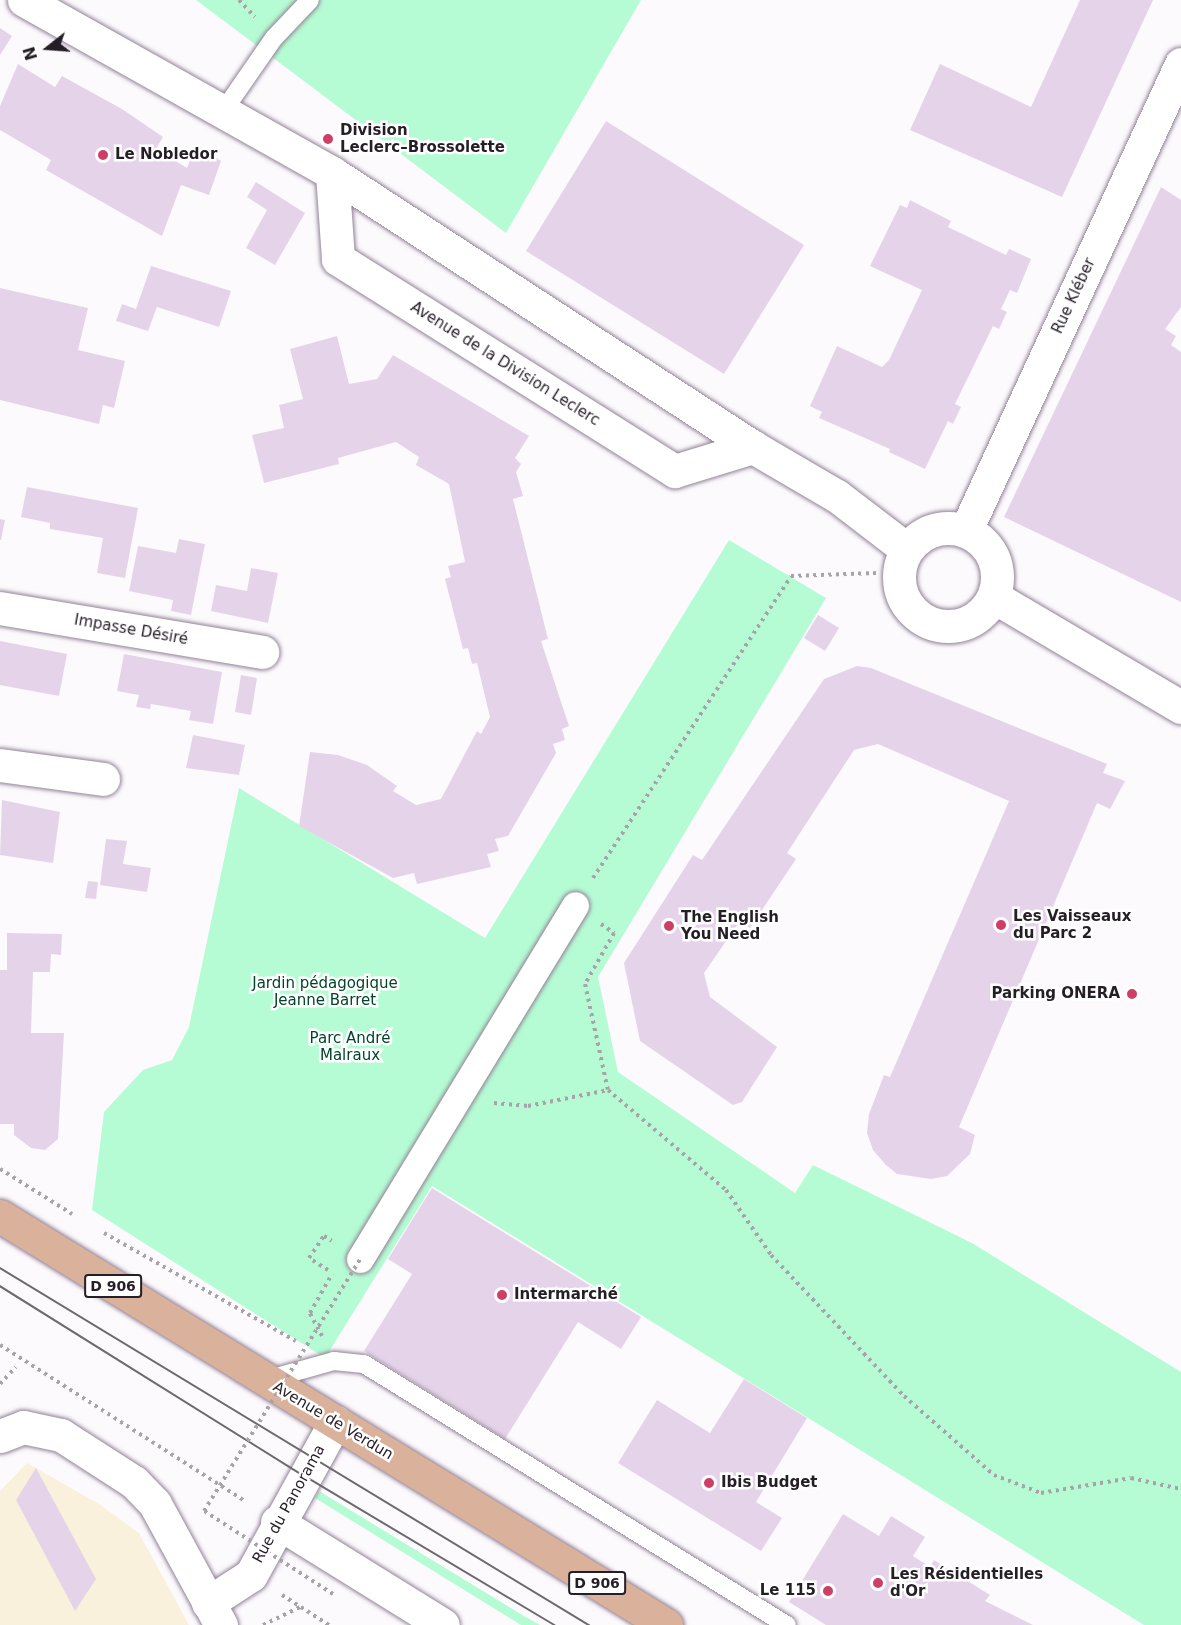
<!DOCTYPE html>
<meta charset="utf-8">
<style>
body{margin:0}
#map{position:relative;width:1181px;height:1625px;overflow:hidden;background:#fdfafe;font-family:"DejaVu Sans",sans-serif}
div>[style]{position:absolute}
[style*='--x']{left:calc(var(--x)*1px);top:calc(var(--y)*1px);width:calc(var(--w)*1px);rotate:calc(var(--a)*1deg)}
.education>*{inset:0;background:#f9f1db}
.green>*{inset:0;background:#b5fcd4}
.building>*{inset:0;background:#e5d4e9}
.path>*{height:4px;margin-top:-2px;transform-origin:0;background:repeating-linear-gradient(90deg,#a7a3a8 0 3px,transparent 0 7.5px)}
.roads{filter:drop-shadow(0 0 2px #928296) drop-shadow(0 0 2px #928296)}
.service>*{height:18px;margin:-9px;padding:0 9px;transform-origin:9px;border-radius:9px;background:#fff}
.pedestrian>*{height:27px;margin:-13.5px;padding:0 13.5px;transform-origin:13.5px;border-radius:13.5px;background:#fff}
.minor>*{height:33px;margin:-16.5px;padding:0 16.5px;transform-origin:16.5px;border-radius:16.5px;background:#fff}
.tertiary>*{height:33px;margin:-16.5px;padding:0 16.5px;transform-origin:16.5px;border-radius:16.5px;background:#fff}
.tertiary>.ring{margin:-16.5px;padding:0;box-sizing:content-box;background:none;border:33px solid #fff;border-radius:50%}
.primary>*{height:33px;margin:-16.5px;padding:0 16.5px;transform-origin:16.5px;border-radius:16.5px;background:#dab19a}
.tram>*{height:1.5px;margin:-0.75px;padding:0 0.75px;transform-origin:0.75px;border-radius:0.75px;background:#6e686f}
.path-bridge>*{height:4px;margin-top:-2px;transform-origin:0;background:repeating-linear-gradient(90deg,#a7a3a8 0 3px,transparent 0 7.5px)}
.dots>*{width:16px;height:16px;translate:-50% -50%;box-sizing:border-box;border:3px solid #fff;border-radius:50%}
span{translate:-50% -50%;white-space:nowrap;text-align:center;line-height:1.15;-webkit-text-stroke:5px #fff;paint-order:stroke}
.shield-label span{padding:2px 4px;background:#fff;border:2px solid;border-radius:4px;-webkit-text-stroke-width:0}
.shield-label{font-size:14px;color:#251e26;font-weight:700}
.poi-label{font-size:15px;color:#251e26;font-weight:700}
.left{translate:0 -50%;text-align:left}
.right{translate:-100% -50%;text-align:right}
.street-label{font-size:15px;color:#251e26}
.park-label{font-size:15px;color:#00452a}
.north{position:absolute;left:18px;top:18px;width:60px;height:60px;-webkit-text-stroke:4px #fff;paint-order:stroke;rotate:253deg;font-size:16px;font-weight:700;line-height:24px;text-align:center;color:#251e26}
.north::after{content:'';display:block;margin:auto;width:21px;height:27px;background:#251e26;clip-path:polygon(50% 0,100% 100%,50% 72%,0 100%)}
</style>
<div id="map">
<div class="education">
<i style="clip-path:polygon(27px 1463px,99px 1504px,139px 1533px,189px 1625px,0 1625px,0 1491px)"></i>
</div>
<div class="green">
<i style="clip-path:polygon(196px 0,641px 0,506px 233px)"></i>
<i style="clip-path:polygon(729px 540px,826px 598px,598px 977px,618px 1072px,795px 1193px,813px 1165px,972px 1243px,1181px 1372px,1181px 1625px,1144px 1625px,432px 1186px,325px 1358px,92px 1210px,104px 1112px,143px 1070px,172px 1060px,189px 1027px,239px 788px,485px 938px)"></i>
<i style="clip-path:polygon(319px 1491px,524px 1616px,540px 1625px,521px 1625px,315px 1498px)"></i>
</div>
<div class="building">
<i style="clip-path:polygon(1080px 0,1153px 0,1062px 197px,910px 130px,940px 64px,1031px 107px)"></i>
<i style="clip-path:polygon(0 28px,12px 36px,0 55px)"></i>
<i style="clip-path:polygon(18px 64px,55px 87px,62px 76px,122px 109px,163px 137px,156px 149px,187px 168px,196px 145px,221px 161px,209px 195px,181px 185px,162px 236px,46px 170px,51px 160px,0 130px,0 106px)"></i>
<i style="clip-path:polygon(606px 121px,804px 245px,724px 374px,526px 251px)"></i>
<i style="clip-path:polygon(256px 182px,305px 213px,275px 265px,246px 248px,267px 210px,247px 197px)"></i>
<i style="clip-path:polygon(1161px 187px,1181px 200px,1181px 307px,1165px 329px,1176px 336px,1171px 345px,1181px 352px,1181px 602px,1004px 517px)"></i>
<i style="clip-path:polygon(910px 200px,951px 221px,948px 227px,1006px 255px,1009px 249px,1031px 259px,1017px 293px,1010px 290px,1001px 309px,1007px 312px,999px 329px,993px 326px,955px 404px,961px 407px,953px 424px,948px 421px,925px 469px,889px 452px,890px 449px,819px 418px,822px 412px,810px 406px,837px 346px,882px 367px,889px 360px,922px 290px,870px 266px,900px 205px,907px 208px)"></i>
<i style="clip-path:polygon(151px 266px,231px 291px,219px 327px,157px 307px,148px 331px,116px 321px,122px 304px,136px 309px)"></i>
<i style="clip-path:polygon(0 288px,88px 308px,78px 350px,125px 361px,114px 408px,103px 405px,99px 424px,0 400px)"></i>
<i style="clip-path:polygon(337px 336px,349px 384px,377px 379px,393px 355px,529px 436px,515px 458px,521px 464px,516px 472px,523px 496px,513px 499px,548px 639px,541px 641px,569px 726px,562px 729px,565px 740px,553px 744px,556px 753px,508px 836px,495px 839px,499px 851px,487px 854px,491px 867px,417px 884px,414px 873px,393px 878px,299px 826px,310px 752px,338px 755px,367px 765px,397px 786px,393px 791px,416px 805px,441px 799px,477px 731px,481px 734px,490px 717px,477px 663px,472px 664px,468px 648px,463px 649px,445px 579px,451px 577px,448px 566px,465px 562px,449px 484px,416px 465px,419px 457px,396px 442px,338px 458px,339px 464px,264px 483px,252px 435px,284px 428px,279px 405px,303px 399px,290px 349px)"></i>
<i style="clip-path:polygon(27px 487px,138px 508px,125px 578px,97px 573px,103px 538px,50px 529px,50px 523px,21px 517px)"></i>
<i style="clip-path:polygon(0 519px,5px 520px,1px 540px,0 540px)"></i>
<i style="clip-path:polygon(179px 539px,205px 544px,191px 615px,171px 611px,173px 600px,129px 591px,138px 546px,176px 553px)"></i>
<i style="clip-path:polygon(251px 568px,278px 573px,268px 623px,211px 611px,216px 585px,247px 591px)"></i>
<i style="clip-path:polygon(818px 615px,839px 628px,825px 651px,804px 638px)"></i>
<i style="clip-path:polygon(0 641px,67px 654px,59px 696px,0 685px)"></i>
<i style="clip-path:polygon(124px 654px,222px 672px,213px 724px,189px 720px,191px 711px,151px 704px,150px 709px,136px 707px,139px 695px,117px 691px)"></i>
<i style="clip-path:polygon(857px 666px,871px 668px,1107px 764px,1103px 773px,1125px 781px,1110px 809px,1097px 803px,959px 1127px,975px 1135px,970px 1154px,947px 1176px,931px 1179px,897px 1174px,886px 1165px,873px 1150px,867px 1133px,869px 1114px,884px 1075px,890px 1077px,1009px 801px,878px 744px,854px 750px,787px 853px,796px 859px,750px 928px,740px 921px,704px 973px,710px 997px,777px 1047px,742px 1102px,733px 1105px,640px 1041px,624px 963px,693px 855px,702px 860px,824px 679px)"></i>
<i style="clip-path:polygon(241px 675px,257px 678px,251px 715px,235px 712px)"></i>
<i style="clip-path:polygon(193px 735px,245px 745px,239px 775px,186px 768px)"></i>
<i style="clip-path:polygon(2px 800px,60px 812px,53px 863px,0 855px)"></i>
<i style="clip-path:polygon(106px 839px,127px 841px,123px 864px,151px 868px,147px 892px,100px 885px)"></i>
<i style="clip-path:polygon(88px 881px,98px 882px,96px 899px,85px 898px)"></i>
<i style="clip-path:polygon(7px 933px,62px 934px,61px 955px,51px 954px,50px 972px,33px 972px,31px 1033px,64px 1033px,58px 1139px,45px 1150px,31px 1148px,14px 1135px,14px 1124px,0 1124px,0 970px,7px 970px)"></i>
<i style="clip-path:polygon(432px 1188px,641px 1317px,621px 1349px,578px 1322px,505px 1439px,364px 1351px,412px 1274px,388px 1259px)"></i>
<i style="clip-path:polygon(744px 1379px,807px 1418px,756px 1502px,782px 1518px,761px 1551px,618px 1463px,657px 1400px,710px 1433px)"></i>
<i style="clip-path:polygon(36px 1468px,96px 1579px,75px 1611px,16px 1500px)"></i>
<i style="clip-path:polygon(843px 1514px,879px 1536px,891px 1516px,925px 1537px,913px 1556px,930px 1567px,934px 1560px,990px 1595px,985px 1601px,1033px 1625px,826px 1625px,789px 1602px)"></i>
</div>
<div class="path">
<i style="--x:239;--y:0;--w:23;--a:47"></i>
<i style="--x:593;--y:878;--w:361;--a:-56.7"></i>
<i style="--x:791;--y:576;--w:85;--a:-2"></i>
<i style="--x:601;--y:924;--w:16;--a:35"></i>
<i style="--x:614;--y:933;--w:59;--a:119.6"></i>
<i style="--x:585;--y:984;--w:108;--a:77.8"></i>
<i style="--x:608;--y:1090;--w:155;--a:40.3"></i>
<i style="--x:726;--y:1190;--w:79;--a:55.3"></i>
<i style="--x:771;--y:1255;--w:194;--a:46.7"></i>
<i style="--x:904;--y:1396;--w:120;--a:41.3"></i>
<i style="--x:994;--y:1475;--w:50;--a:21"></i>
<i style="--x:1041;--y:1493;--w:91;--a:-9.5"></i>
<i style="--x:1131;--y:1478;--w:51;--a:12.4"></i>
<i style="--x:494;--y:1103;--w:34;--a:5"></i>
<i style="--x:528;--y:1106;--w:82;--a:-11.3"></i>
<i style="--x:0;--y:1169;--w:85;--a:32"></i>
<i style="--x:104;--y:1233;--w:220;--a:29.4"></i>
<i style="--x:328;--y:1270;--w:22;--a:-148"></i>
<i style="--x:309;--y:1258;--w:27;--a:-56"></i>
<i style="--x:324;--y:1236;--w:9;--a:32"></i>
<i style="--x:322;--y:1336;--w:26;--a:-118"></i>
<i style="--x:310;--y:1313;--w:45;--a:-60.6"></i>
<i style="--x:0;--y:1345;--w:292;--a:32.5"></i>
<i style="--x:0;--y:1384;--w:23;--a:-47"></i>
<i style="--x:282;--y:1595;--w:56;--a:32.6"></i>
<i style="--x:263;--y:1625;--w:41;--a:-25.9"></i>
</div>
<div class="roads">
<div class="service">
<i style="--x:222;--y:113;--w:91;--a:-55.3"></i>
<i style="--x:274;--y:38;--w:52;--a:-46.5"></i>
<i style="--x:266;--y:1380;--w:71;--a:-15.6"></i>
<i style="--x:334;--y:1361;--w:30;--a:6"></i>
<i style="--x:364;--y:1364;--w:497;--a:31.7"></i>
</div>
<div class="pedestrian">
<i style="--x:360;--y:1259;--w:414;--a:-58.7"></i>
</div>
<div class="minor">
<i style="--x:332;--y:173;--w:86;--a:86"></i>
<i style="--x:338;--y:259;--w:398;--a:32.2"></i>
<i style="--x:675;--y:471;--w:82;--a:-17.1"></i>
<i style="--x:967;--y:528;--w:511;--a:-65.24"></i>
<i style="--x:0;--y:608;--w:266;--a:9.5"></i>
<i style="--x:0;--y:765;--w:104;--a:7.7"></i>
<i style="--x:0;--y:1436;--w:25;--a:-21"></i>
<i style="--x:23;--y:1427;--w:39;--a:12"></i>
<i style="--x:61;--y:1435;--w:87;--a:32.8"></i>
<i style="--x:134;--y:1482;--w:30;--a:46"></i>
<i style="--x:155;--y:1504;--w:138;--a:61.4"></i>
<i style="--x:277;--y:1522;--w:195;--a:31.8"></i>
<i style="--x:208;--y:1603;--w:51;--a:-33.1"></i>
<i style="--x:251;--y:1575;--w:175;--a:-61.2"></i>
</div>
<div class="tertiary">
<i style="--x:24;--y:0;--w:353;--a:29.3"></i>
<i style="--x:332;--y:173;--w:502;--a:33.06"></i>
<i style="--x:753;--y:447;--w:97;--a:30.3"></i>
<i style="--x:837;--y:496;--w:87;--a:37.5"></i>
<i class="ring" style="left:899px;top:528px;width:65px;height:65px"></i>
<i style="--x:994;--y:597;--w:217;--a:30.5"></i>
</div>
<div class="primary">
<i style="--x:0;--y:1216;--w:782;--a:31.55"></i>
</div>
</div>
<div class="tram">
<i style="--x:0;--y:1268;--w:689;--a:31.22"></i>
<i style="--x:0;--y:1286;--w:357;--a:32"></i>
<i style="--x:303;--y:1475;--w:293;--a:30.8"></i>
</div>
<div class="path-bridge">
<i style="--x:333;--y:1594;--w:153;--a:-147.2"></i>
<i style="--x:204;--y:1511;--w:296;--a:-58.2"></i>
</div>
<div class="dots">
<i style="left:328px;top:139px;background:#ce3f67"></i>
<i style="left:103px;top:155px;background:#ce3f67"></i>
<i style="left:1001px;top:925px;background:#ce3f67"></i>
<i style="left:669px;top:926px;background:#ce3f67"></i>
<i style="left:1132px;top:994px;background:#ce3f67"></i>
<i style="left:502px;top:1295px;background:#ce3f67"></i>
<i style="left:709px;top:1483px;background:#ce3f67"></i>
<i style="left:878px;top:1583px;background:#ce3f67"></i>
<i style="left:828px;top:1591px;background:#ce3f67"></i>
</div>
<div class="shield-label">
<span style="left:113px;top:1286px">D 906</span>
<span style="left:597px;top:1583px">D 906</span>
</div>
<div class="poi-label">
<span class="left" style="left:340px;top:139px">Division<br>Leclerc–Brossolette</span>
<span class="left" style="left:115px;top:155px">Le Nobledor</span>
<span class="left" style="left:1013px;top:925px">Les Vaisseaux<br>du Parc 2</span>
<span class="left" style="left:681px;top:926px">The English<br>You Need</span>
<span class="right" style="left:1120px;top:994px">Parking ONERA</span>
<span class="left" style="left:514px;top:1295px">Intermarché</span>
<span class="left" style="left:721px;top:1483px">Ibis Budget</span>
<span class="left" style="left:890px;top:1583px">Les Résidentielles<br>d'Or</span>
<span class="right" style="left:816px;top:1591px">Le 115</span>
</div>
<div class="street-label">
<span style="left:1074px;top:296px;rotate:-65deg">Rue Kléber</span>
<span style="left:505px;top:364px;rotate:32deg">Avenue de la Division Leclerc</span>
<span style="left:131px;top:630px;rotate:10deg">Impasse Désiré</span>
<span style="left:333px;top:1421px;rotate:31deg">Avenue de Verdun</span>
<span style="left:289px;top:1504px;rotate:-61deg">Rue du Panorama</span>
</div>
<div class="park-label">
<span style="left:325px;top:992px">Jardin pédagogique<br>Jeanne Barret</span>
<span style="left:350px;top:1047px">Parc André<br>Malraux</span>
</div>
<div class="north">N</div>
</div>
